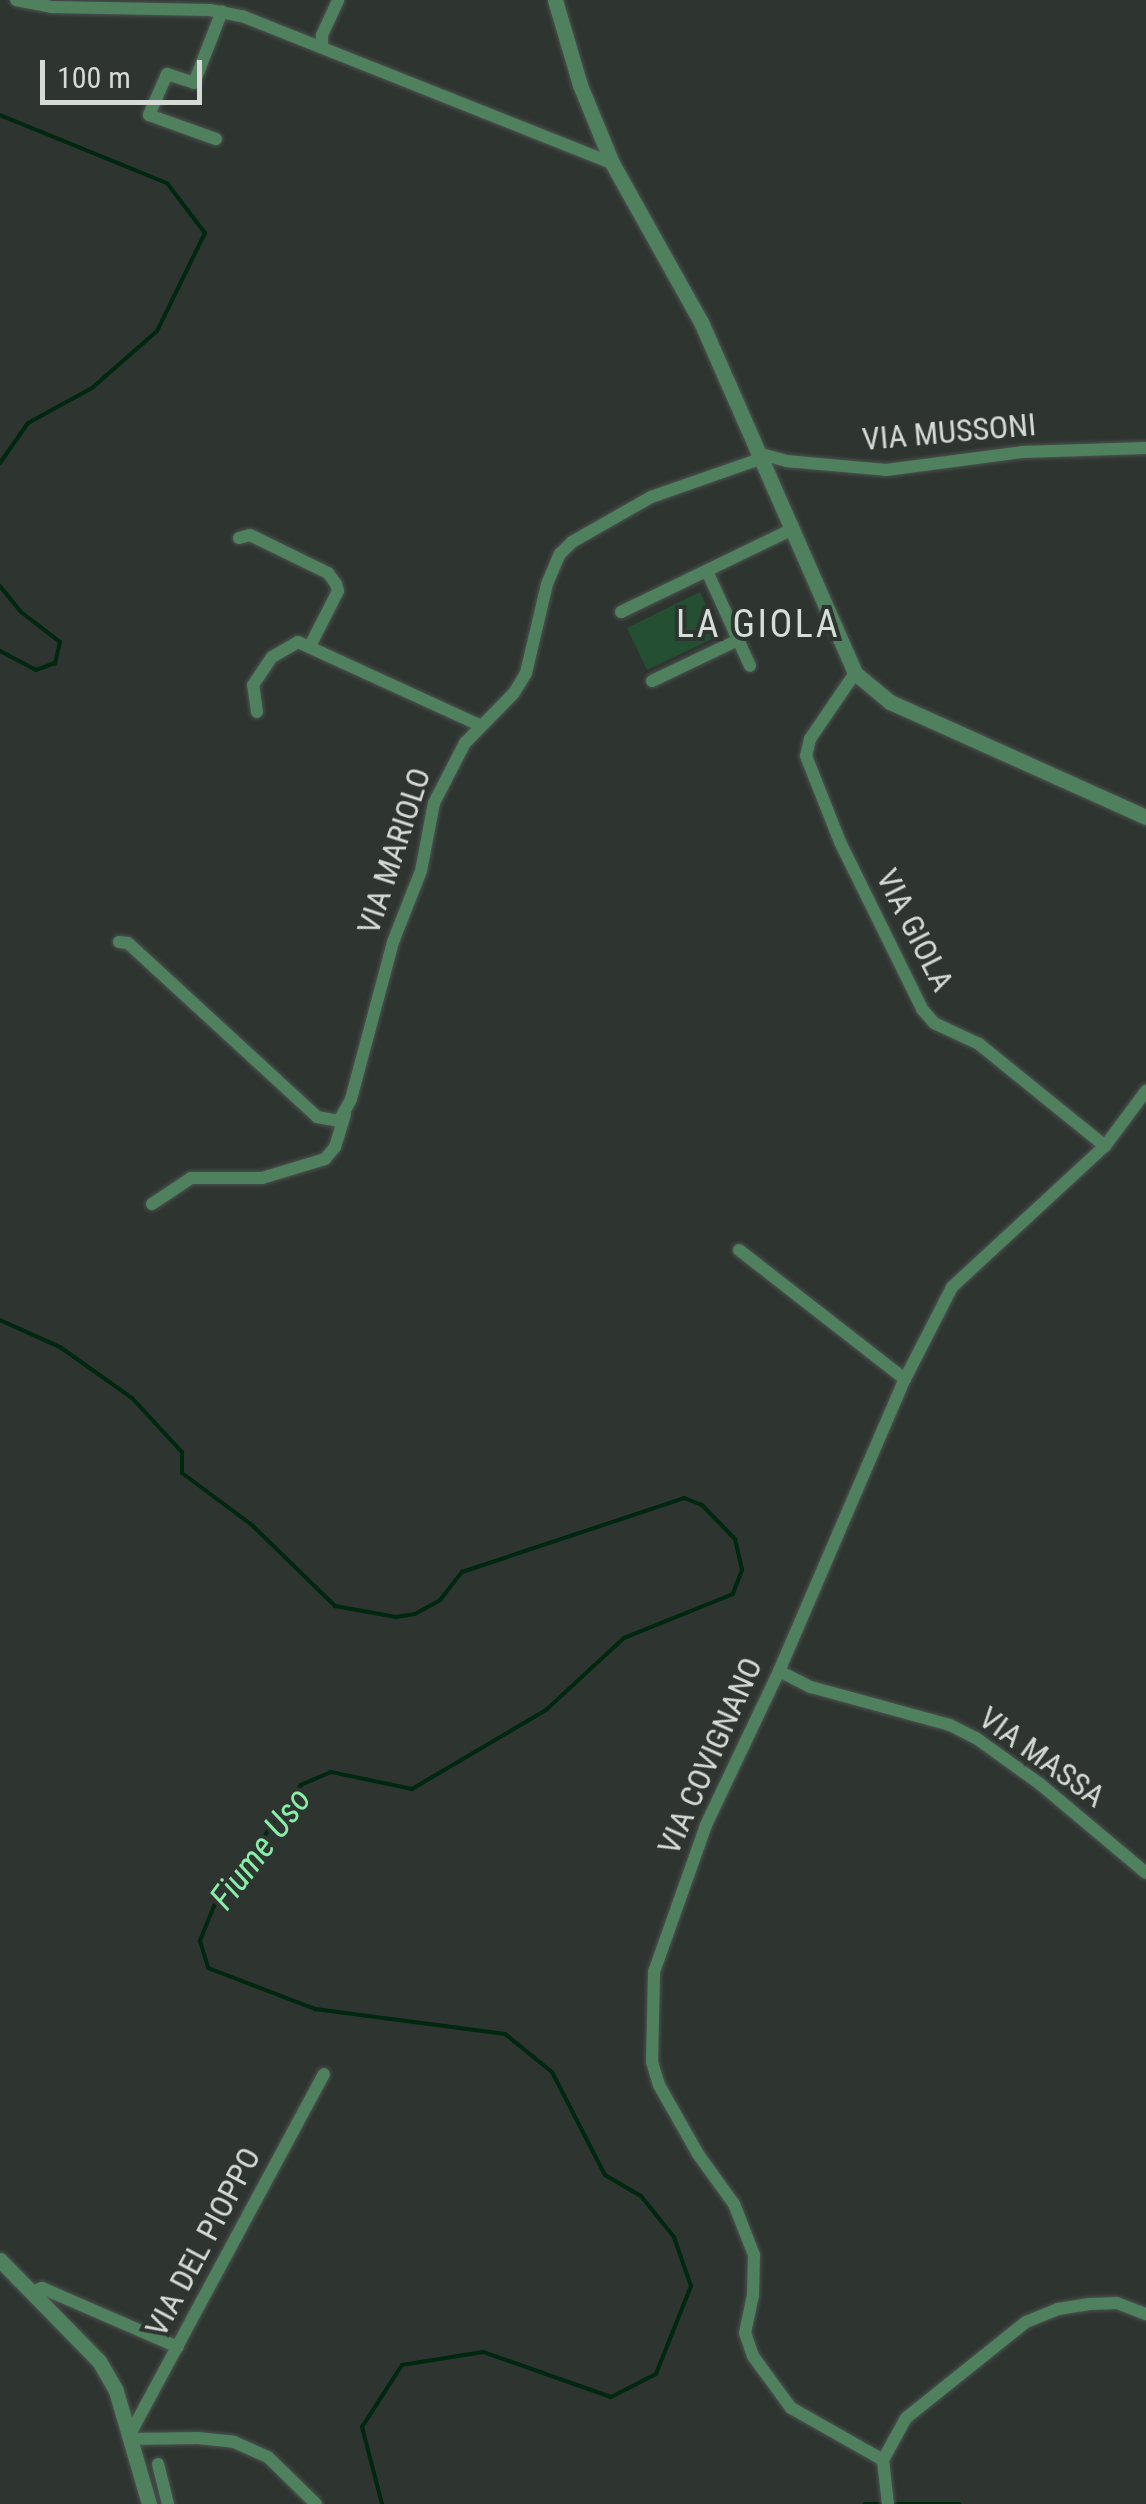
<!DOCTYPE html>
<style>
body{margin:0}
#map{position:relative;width:1146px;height:2504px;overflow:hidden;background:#2e3430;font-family:"Roboto Condensed",sans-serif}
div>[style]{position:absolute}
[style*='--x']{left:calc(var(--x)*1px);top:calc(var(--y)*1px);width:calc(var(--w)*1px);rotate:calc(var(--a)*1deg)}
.green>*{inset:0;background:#244f32}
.stream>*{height:4px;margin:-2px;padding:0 2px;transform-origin:2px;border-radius:2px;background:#00270f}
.roads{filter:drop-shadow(0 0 2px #4c524e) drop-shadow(0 0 2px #4c524e)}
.minor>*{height:12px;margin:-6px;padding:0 6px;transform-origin:6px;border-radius:6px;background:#50815f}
.tertiary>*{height:15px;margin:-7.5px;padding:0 7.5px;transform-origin:7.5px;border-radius:7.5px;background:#50815f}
span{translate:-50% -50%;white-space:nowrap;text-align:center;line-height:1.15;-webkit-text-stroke:8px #2e3430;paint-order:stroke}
.street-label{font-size:32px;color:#d6dad7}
.water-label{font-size:35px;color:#88efa9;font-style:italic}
.quarter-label{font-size:38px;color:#d6ded8;letter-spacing:2.5px}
.scale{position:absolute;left:40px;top:60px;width:162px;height:45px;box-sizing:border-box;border:5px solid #d6dad7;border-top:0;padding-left:12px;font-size:30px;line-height:35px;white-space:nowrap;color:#d6dad7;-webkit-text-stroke:8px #2e3430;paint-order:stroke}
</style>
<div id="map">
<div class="green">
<i style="clip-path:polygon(700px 592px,720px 635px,647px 670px,627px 628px)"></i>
</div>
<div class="stream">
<i style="--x:0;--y:115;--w:180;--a:22.2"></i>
<i style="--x:167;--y:183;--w:63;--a:52.8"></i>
<i style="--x:205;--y:233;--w:109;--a:116.1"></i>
<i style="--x:157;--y:331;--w:86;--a:138.8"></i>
<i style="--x:92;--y:388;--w:73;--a:151.3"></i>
<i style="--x:28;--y:423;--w:49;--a:125"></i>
<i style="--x:0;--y:586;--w:33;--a:51"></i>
<i style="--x:21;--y:612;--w:49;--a:37.6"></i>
<i style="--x:60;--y:642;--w:22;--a:103"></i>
<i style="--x:55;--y:663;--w:20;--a:160"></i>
<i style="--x:36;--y:670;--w:41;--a:-152.2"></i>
<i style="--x:0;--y:1320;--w:66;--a:24.2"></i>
<i style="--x:60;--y:1347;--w:88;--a:35.3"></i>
<i style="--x:132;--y:1398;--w:74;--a:47.2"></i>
<i style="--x:182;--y:1452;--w:21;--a:90"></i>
<i style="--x:182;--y:1473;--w:87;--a:36.6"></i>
<i style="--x:252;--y:1525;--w:116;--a:44.3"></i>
<i style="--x:335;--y:1606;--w:62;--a:10.2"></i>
<i style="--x:396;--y:1617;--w:19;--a:-9"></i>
<i style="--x:415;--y:1614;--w:29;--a:-29"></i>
<i style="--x:440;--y:1600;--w:36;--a:-52"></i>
<i style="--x:462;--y:1572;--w:234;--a:-18.4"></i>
<i style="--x:684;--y:1498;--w:19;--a:21"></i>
<i style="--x:702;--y:1505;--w:47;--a:45.9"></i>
<i style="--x:735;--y:1539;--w:32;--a:77"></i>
<i style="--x:742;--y:1570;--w:26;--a:111"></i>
<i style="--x:733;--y:1594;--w:118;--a:158"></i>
<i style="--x:624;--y:1638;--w:106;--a:137.3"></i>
<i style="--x:546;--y:1710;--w:156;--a:149.5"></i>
<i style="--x:412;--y:1789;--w:83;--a:-168.1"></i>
<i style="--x:331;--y:1772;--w:33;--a:157"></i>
<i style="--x:301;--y:1785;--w:149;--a:125.7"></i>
<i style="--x:214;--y:1906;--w:38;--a:112"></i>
<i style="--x:200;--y:1941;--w:28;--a:73"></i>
<i style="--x:208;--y:1968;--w:115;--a:21"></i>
<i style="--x:315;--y:2009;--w:192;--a:7.5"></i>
<i style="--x:505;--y:2034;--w:60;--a:39"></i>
<i style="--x:552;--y:2072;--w:116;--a:62.8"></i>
<i style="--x:605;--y:2175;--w:42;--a:30.3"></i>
<i style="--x:641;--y:2196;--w:53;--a:51.2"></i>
<i style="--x:674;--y:2237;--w:52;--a:70.9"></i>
<i style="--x:691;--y:2286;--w:95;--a:111.7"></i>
<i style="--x:656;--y:2374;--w:51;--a:152.9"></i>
<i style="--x:611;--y:2397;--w:136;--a:-160.6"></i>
<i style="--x:483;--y:2352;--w:82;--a:170.9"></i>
<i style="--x:402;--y:2365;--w:74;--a:122.8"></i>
<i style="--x:362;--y:2427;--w:80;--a:75.4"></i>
<i style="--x:865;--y:2504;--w:94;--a:0"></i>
</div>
<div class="roads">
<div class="minor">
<i style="--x:16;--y:0;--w:36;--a:11"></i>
<i style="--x:51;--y:7;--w:159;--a:1.1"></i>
<i style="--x:210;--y:10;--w:33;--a:11"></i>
<i style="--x:242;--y:16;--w:398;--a:21.7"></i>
<i style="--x:322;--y:47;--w:12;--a:-90"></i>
<i style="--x:322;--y:35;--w:38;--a:-65"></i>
<i style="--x:216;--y:139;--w:71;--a:-160.3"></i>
<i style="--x:149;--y:115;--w:45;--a:-66.3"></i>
<i style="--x:167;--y:74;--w:28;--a:18"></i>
<i style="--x:194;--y:83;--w:77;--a:-68.7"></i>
<i style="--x:757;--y:453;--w:30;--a:15"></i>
<i style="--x:786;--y:461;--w:100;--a:5.1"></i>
<i style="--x:886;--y:470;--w:137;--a:-7.5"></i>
<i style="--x:1022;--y:452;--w:124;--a:-1.8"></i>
<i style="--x:239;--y:538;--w:11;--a:-15"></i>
<i style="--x:250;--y:535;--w:87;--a:26"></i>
<i style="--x:328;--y:573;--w:14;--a:54"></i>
<i style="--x:336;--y:584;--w:7;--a:74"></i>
<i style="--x:338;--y:591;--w:62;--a:117"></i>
<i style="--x:707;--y:571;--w:104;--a:65.6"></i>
<i style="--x:621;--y:612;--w:189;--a:-25.8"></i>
<i style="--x:855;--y:673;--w:80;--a:124.3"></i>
<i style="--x:810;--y:739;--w:17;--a:103"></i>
<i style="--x:806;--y:756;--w:92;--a:68.4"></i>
<i style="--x:840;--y:842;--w:186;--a:63.8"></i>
<i style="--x:922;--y:1009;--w:18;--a:49"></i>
<i style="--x:934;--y:1023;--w:50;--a:25"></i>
<i style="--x:979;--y:1044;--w:162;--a:39"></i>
<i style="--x:652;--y:681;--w:95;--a:-25.5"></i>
<i style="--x:257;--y:712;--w:27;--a:-98"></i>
<i style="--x:253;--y:685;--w:34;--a:-56"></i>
<i style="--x:272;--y:657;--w:30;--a:-30"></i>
<i style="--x:298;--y:642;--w:199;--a:24.6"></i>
<i style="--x:119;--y:942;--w:9;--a:6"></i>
<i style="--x:128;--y:943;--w:257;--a:42.6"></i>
<i style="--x:317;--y:1117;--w:22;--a:10"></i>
<i style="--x:339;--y:1121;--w:25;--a:-61"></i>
<i style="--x:351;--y:1099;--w:163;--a:-75"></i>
<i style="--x:393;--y:942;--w:76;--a:-68.5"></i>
<i style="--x:421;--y:871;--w:69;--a:-79.2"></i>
<i style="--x:434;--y:803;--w:68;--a:-62.7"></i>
<i style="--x:465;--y:743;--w:70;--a:-45.6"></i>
<i style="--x:514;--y:693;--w:23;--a:-59"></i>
<i style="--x:526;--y:673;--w:91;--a:-76.7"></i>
<i style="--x:547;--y:584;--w:33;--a:-67"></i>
<i style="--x:560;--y:554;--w:17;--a:-45"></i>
<i style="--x:572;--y:542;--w:91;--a:-29.7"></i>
<i style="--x:651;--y:497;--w:115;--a:-19.2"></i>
<i style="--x:152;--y:1204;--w:47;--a:-33.7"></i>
<i style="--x:191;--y:1178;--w:71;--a:0"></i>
<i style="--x:262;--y:1178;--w:66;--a:-16.8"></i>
<i style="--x:325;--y:1159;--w:16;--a:-50"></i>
<i style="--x:335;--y:1147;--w:34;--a:-73"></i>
<i style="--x:739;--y:1250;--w:210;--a:37.9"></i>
<i style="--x:779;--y:1671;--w:36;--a:27"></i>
<i style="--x:811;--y:1687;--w:144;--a:15.3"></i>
<i style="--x:950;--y:1725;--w:29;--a:27"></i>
<i style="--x:976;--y:1738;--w:79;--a:35.7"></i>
<i style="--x:1040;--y:1784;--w:138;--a:40"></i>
<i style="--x:32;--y:2292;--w:11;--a:-22"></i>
<i style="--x:42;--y:2288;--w:148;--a:23.5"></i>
<i style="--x:129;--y:2436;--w:411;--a:-61.7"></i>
<i style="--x:130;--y:2439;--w:68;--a:-0.8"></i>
<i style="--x:198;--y:2438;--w:36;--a:6"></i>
<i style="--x:234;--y:2442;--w:37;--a:24"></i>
<i style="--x:268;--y:2457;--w:67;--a:44.4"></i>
<i style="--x:883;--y:2460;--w:106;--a:-150.5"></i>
<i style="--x:791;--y:2408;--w:64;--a:-126.2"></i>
<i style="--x:753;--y:2356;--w:24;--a:-109"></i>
<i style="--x:745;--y:2333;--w:39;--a:-78"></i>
<i style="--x:753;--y:2295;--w:40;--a:-88.6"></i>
<i style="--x:754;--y:2255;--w:55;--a:-111.4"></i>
<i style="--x:734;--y:2204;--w:62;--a:-125.8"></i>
<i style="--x:698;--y:2154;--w:79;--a:-119.5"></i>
<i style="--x:659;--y:2085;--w:24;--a:-107"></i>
<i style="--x:652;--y:2062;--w:90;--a:-88.7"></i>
<i style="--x:654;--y:1972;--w:156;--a:-70.5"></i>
<i style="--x:706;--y:1825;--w:170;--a:-64.6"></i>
<i style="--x:779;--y:1671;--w:318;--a:-66.7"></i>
<i style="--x:905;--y:1379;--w:103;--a:-62.9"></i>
<i style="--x:952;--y:1287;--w:208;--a:-42.7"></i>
<i style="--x:1105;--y:1146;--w:69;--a:-53.3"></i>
<i style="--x:158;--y:2464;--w:41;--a:76"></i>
<i style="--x:888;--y:2504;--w:44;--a:-96.5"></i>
<i style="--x:883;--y:2460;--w:48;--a:-61.3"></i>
<i style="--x:906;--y:2418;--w:154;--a:-38.7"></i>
<i style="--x:1026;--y:2322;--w:35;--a:-22"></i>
<i style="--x:1058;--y:2309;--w:32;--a:-9"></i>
<i style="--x:1090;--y:2304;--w:27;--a:-2"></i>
<i style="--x:1117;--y:2303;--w:31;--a:21"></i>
</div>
<div class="tertiary">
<i style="--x:555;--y:0;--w:89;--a:73.6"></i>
<i style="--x:580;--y:85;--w:84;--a:67.7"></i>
<i style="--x:612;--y:163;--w:182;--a:60.8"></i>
<i style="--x:701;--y:322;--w:383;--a:66.3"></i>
<i style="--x:855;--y:673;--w:45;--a:39.6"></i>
<i style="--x:890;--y:702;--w:281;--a:24.2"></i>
<i style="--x:0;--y:2260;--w:141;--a:45.6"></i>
<i style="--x:99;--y:2361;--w:34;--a:60"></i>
<i style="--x:116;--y:2391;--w:118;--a:73.7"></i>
</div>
</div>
<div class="street-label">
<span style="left:949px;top:432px;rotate:-5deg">VIA MUSSONI</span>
<span style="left:394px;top:851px;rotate:-72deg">VIA MARIOLO</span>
<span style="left:915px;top:930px;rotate:63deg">VIA GIOLA</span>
<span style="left:710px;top:1756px;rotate:-66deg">VIA COVIGNANO</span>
<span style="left:1042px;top:1757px;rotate:36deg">VIA MASSA</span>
<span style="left:203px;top:2242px;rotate:-62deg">VIA DEL PIOPPO</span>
</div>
<div class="water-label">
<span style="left:261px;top:1849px;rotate:-53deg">Fiume Uso</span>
</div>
<div class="quarter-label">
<span style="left:758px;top:625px">LA GIOLA</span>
</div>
<div class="scale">100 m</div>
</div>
